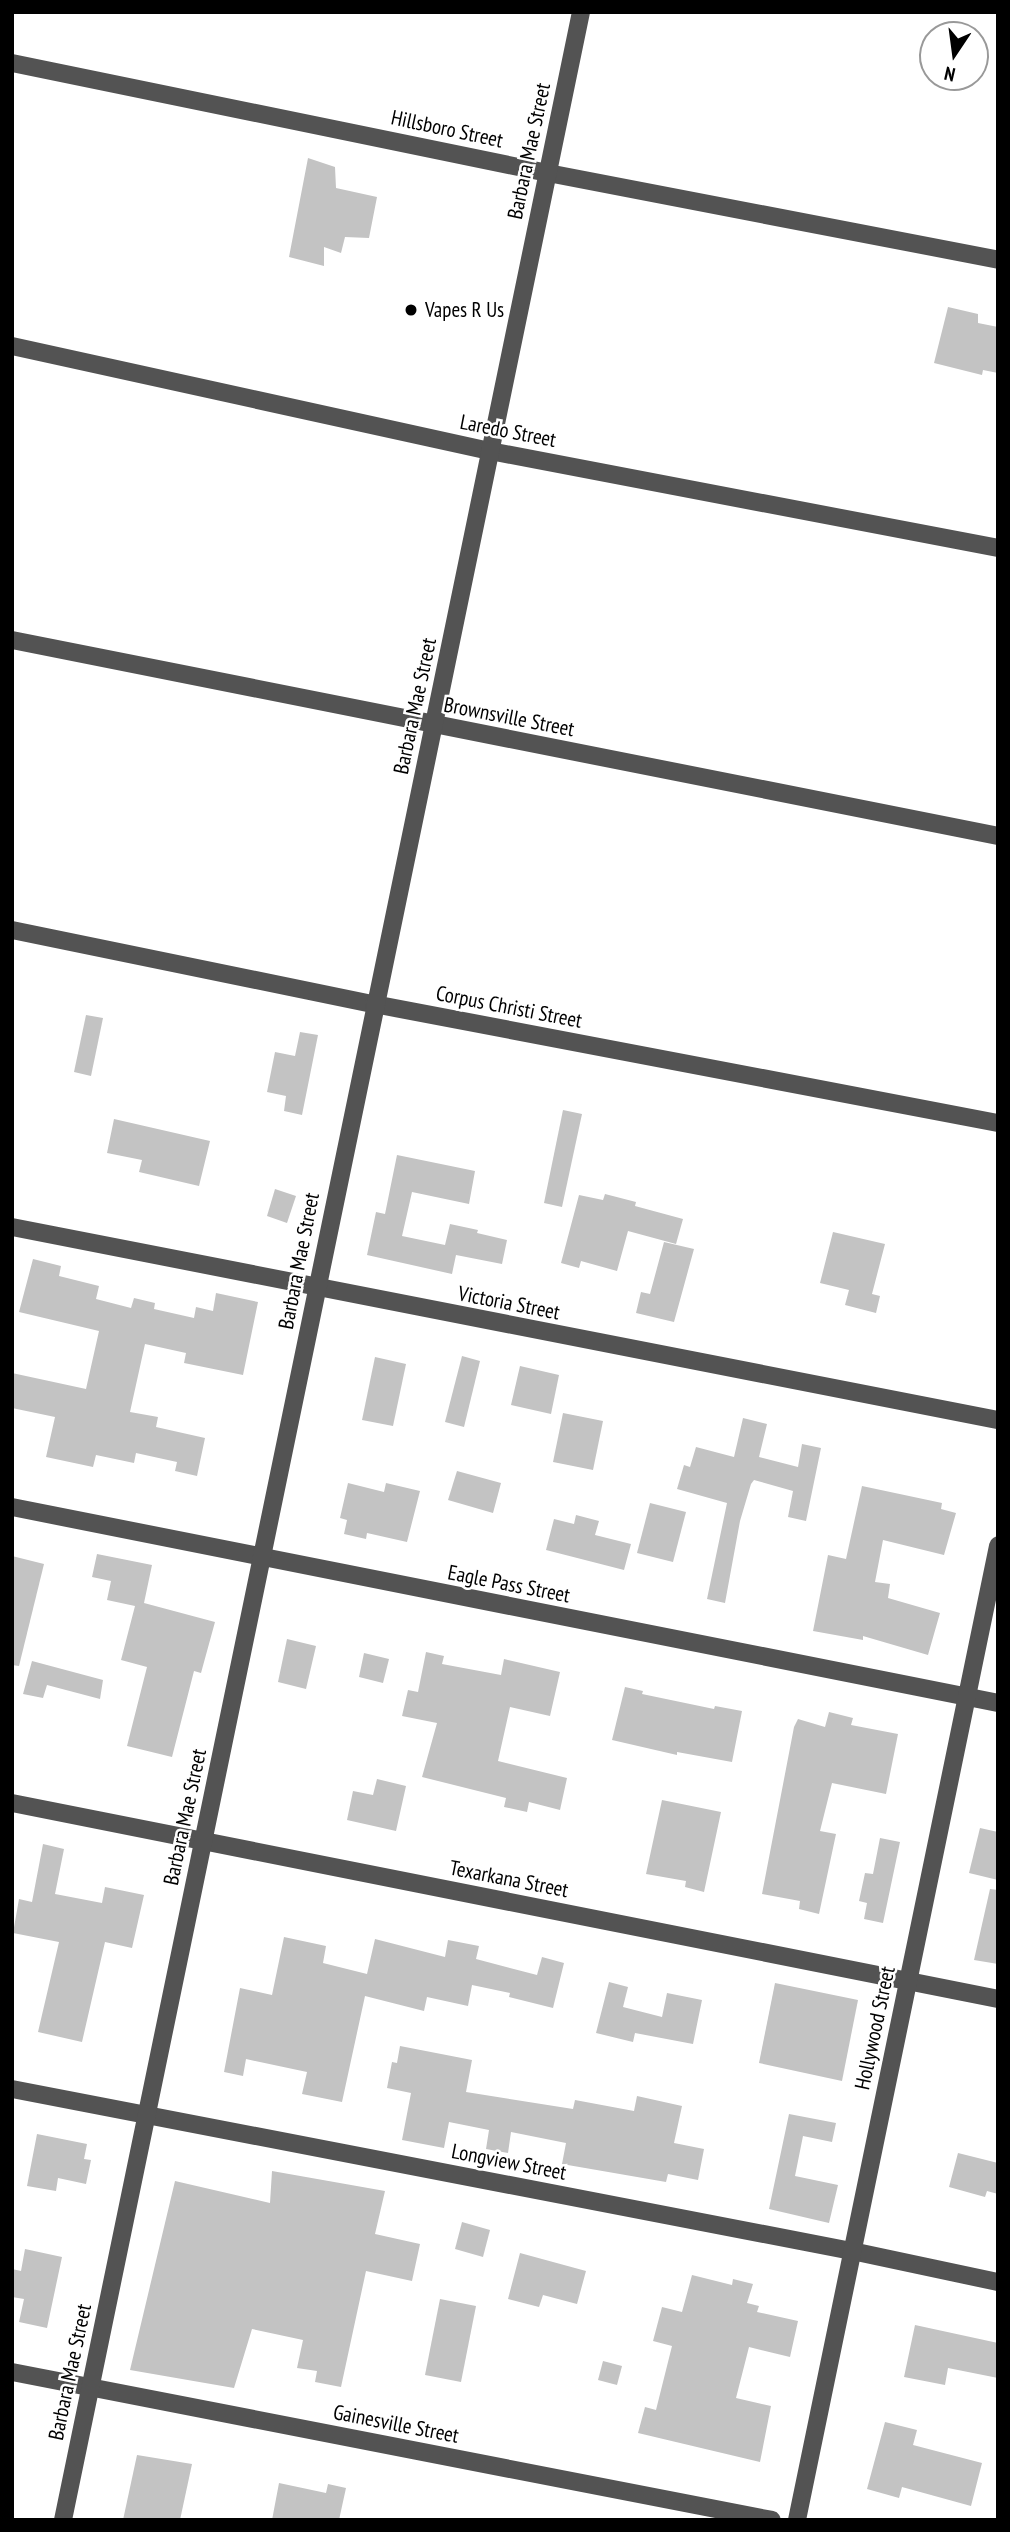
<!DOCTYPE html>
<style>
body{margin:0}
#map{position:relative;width:1010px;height:2532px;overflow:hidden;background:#fff;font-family:"PT Sans Narrow",sans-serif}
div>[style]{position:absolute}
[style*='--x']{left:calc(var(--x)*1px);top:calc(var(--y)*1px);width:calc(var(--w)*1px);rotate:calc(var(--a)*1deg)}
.building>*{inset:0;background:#c3c3c3}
.minor>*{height:18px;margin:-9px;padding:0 9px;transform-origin:9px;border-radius:9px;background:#535353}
.dots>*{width:19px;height:19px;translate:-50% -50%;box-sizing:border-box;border:4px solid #fff;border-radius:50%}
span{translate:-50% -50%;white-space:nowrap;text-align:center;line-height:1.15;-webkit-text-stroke:5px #fff;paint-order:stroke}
.street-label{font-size:21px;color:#000}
.poi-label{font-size:21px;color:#000}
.left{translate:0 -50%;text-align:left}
.frame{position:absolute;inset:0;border:14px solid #000;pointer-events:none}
.north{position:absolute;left:919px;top:21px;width:70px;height:70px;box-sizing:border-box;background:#fff;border:2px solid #999;border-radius:50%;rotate:193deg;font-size:19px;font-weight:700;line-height:28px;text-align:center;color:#000}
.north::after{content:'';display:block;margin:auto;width:24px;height:32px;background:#000;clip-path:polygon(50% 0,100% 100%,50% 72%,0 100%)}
</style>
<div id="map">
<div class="building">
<i style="clip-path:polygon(308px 158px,335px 167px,336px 188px,377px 197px,369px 238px,345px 237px,341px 253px,324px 247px,324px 266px,289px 257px)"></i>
<i style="clip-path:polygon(948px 307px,978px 314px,978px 323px,998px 327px,998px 373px,983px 370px,982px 375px,934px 363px)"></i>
<i style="clip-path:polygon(86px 1015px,103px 1018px,91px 1076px,74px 1072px)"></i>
<i style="clip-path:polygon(300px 1032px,318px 1035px,302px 1115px,284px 1111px,286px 1096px,267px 1092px,275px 1052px,295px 1056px)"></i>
<i style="clip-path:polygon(563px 1110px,582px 1114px,562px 1207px,544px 1203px)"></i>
<i style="clip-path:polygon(114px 1119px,210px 1141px,199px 1186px,139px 1172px,142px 1160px,107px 1153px)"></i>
<i style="clip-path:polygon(397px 1155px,475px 1171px,469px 1204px,412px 1192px,402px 1236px,445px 1245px,450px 1224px,478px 1230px,477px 1233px,507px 1240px,502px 1264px,456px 1255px,452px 1274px,367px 1255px,376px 1212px,385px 1214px)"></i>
<i style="clip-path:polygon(275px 1189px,296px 1196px,287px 1223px,267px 1216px)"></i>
<i style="clip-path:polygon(605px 1194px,636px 1202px,635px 1206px,683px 1219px,676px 1244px,628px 1231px,617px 1271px,581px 1261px,579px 1268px,561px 1263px,579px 1195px,603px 1200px)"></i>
<i style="clip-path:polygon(833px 1232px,885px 1244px,872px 1294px,880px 1296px,876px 1313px,845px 1305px,849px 1290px,820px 1283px)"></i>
<i style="clip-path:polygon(664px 1242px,694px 1249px,674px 1322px,636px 1313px,641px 1292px,650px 1294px)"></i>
<i style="clip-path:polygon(33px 1259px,61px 1266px,59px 1276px,99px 1286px,96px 1299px,131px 1308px,134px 1298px,155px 1303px,154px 1309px,194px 1318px,196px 1307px,213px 1311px,216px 1293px,258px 1302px,243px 1375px,184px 1363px,186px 1353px,145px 1344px,130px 1412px,158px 1417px,156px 1427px,205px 1438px,197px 1476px,175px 1471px,177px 1462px,136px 1453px,134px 1463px,96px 1455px,93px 1467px,46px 1457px,55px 1417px,12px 1408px,12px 1373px,86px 1389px,99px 1331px,19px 1312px)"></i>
<i style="clip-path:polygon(462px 1356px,480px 1361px,464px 1427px,445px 1422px)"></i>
<i style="clip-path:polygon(375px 1357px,406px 1364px,393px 1426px,362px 1420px)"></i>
<i style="clip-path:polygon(520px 1366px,559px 1375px,551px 1414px,511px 1405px)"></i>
<i style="clip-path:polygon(563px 1413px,603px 1421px,593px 1470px,553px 1462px)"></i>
<i style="clip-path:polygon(743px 1418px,767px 1424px,759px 1457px,798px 1467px,802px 1444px,821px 1448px,806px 1521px,788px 1517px,793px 1491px,754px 1480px,751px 1484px,740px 1521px,725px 1603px,707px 1599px,727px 1503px,677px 1489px,684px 1465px,690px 1467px,696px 1447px,734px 1457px)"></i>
<i style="clip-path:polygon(457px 1471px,501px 1483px,493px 1513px,448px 1500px)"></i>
<i style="clip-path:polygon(348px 1483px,384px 1492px,386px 1483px,420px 1491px,407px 1542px,367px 1533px,366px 1539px,344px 1534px,347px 1520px,340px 1518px)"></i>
<i style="clip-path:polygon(862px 1486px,942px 1503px,941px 1509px,956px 1513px,944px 1555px,883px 1540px,875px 1582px,890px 1584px,888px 1598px,940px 1613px,928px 1655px,863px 1636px,863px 1640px,813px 1631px,828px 1555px,846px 1559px)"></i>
<i style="clip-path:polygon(650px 1503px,686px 1512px,673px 1562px,637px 1553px)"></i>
<i style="clip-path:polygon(576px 1515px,599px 1521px,595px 1535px,631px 1544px,624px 1570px,546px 1550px,554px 1519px,574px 1524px)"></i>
<i style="clip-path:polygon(97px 1554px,152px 1565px,144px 1603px,215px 1622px,201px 1673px,194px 1671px,172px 1757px,127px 1746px,147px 1667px,121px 1660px,135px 1606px,107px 1600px,111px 1581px,92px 1577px)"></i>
<i style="clip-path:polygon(12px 1556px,44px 1564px,19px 1666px,12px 1665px)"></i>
<i style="clip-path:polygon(287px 1639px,316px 1646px,306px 1689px,278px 1682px)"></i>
<i style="clip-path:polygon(426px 1652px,444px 1656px,442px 1664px,501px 1675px,504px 1659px,560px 1672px,550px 1716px,510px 1707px,498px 1761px,567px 1778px,560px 1810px,529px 1802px,527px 1812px,504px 1807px,506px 1798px,422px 1777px,437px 1723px,402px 1716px,408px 1690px,418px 1692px)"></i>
<i style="clip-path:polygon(364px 1653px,389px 1659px,383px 1683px,359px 1677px)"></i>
<i style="clip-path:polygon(32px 1661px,103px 1680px,100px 1699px,47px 1685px,43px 1698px,23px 1694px)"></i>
<i style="clip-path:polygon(625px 1687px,643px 1691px,642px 1694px,714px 1709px,715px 1706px,742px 1711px,732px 1762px,677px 1752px,677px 1755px,612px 1740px)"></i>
<i style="clip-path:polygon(829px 1712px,853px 1718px,851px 1725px,898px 1734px,886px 1794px,832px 1783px,820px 1831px,836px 1834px,819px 1914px,799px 1909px,800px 1901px,762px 1894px,794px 1727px,798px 1719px,825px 1727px)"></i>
<i style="clip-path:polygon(377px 1779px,406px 1786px,396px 1831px,347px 1820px,353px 1791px,373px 1795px)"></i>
<i style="clip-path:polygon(662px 1800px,721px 1812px,704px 1892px,685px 1887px,686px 1881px,646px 1874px)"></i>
<i style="clip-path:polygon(980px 1828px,998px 1832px,998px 1880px,969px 1873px)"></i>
<i style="clip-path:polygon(880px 1838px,900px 1842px,883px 1923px,864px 1919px,867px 1903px,859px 1901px,865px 1873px,873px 1874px)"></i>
<i style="clip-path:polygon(43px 1844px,64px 1849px,55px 1894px,102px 1903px,105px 1887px,144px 1895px,132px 1948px,105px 1942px,82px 2042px,38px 2032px,59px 1942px,13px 1933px,19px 1899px,32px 1902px)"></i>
<i style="clip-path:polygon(990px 1889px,998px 1890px,998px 1964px,974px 1960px)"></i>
<i style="clip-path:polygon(284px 1937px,326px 1946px,323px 1963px,367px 1974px,375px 1939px,445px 1957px,448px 1940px,479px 1946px,476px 1959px,537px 1975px,542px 1957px,564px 1963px,553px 2008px,509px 1997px,510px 1993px,472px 1985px,468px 2006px,427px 1997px,424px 2011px,365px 1996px,342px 2102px,302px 2094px,307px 2072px,246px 2059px,243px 2076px,224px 2072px,240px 1988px,272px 1995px)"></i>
<i style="clip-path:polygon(609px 1982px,628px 1987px,623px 2007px,662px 2017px,667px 1993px,702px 2000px,693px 2044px,635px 2033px,633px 2042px,596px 2033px)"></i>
<i style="clip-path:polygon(775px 1983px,858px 2000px,842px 2081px,759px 2063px)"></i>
<i style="clip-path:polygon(400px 2046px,472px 2060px,466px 2092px,573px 2109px,575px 2100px,634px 2111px,637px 2096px,682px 2106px,674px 2143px,704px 2149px,698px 2180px,668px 2174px,666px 2182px,562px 2164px,566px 2143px,511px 2132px,508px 2153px,486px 2149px,489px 2130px,449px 2122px,444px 2148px,402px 2140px,411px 2093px,387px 2088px,392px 2062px,397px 2063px)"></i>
<i style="clip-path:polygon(789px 2114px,836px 2123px,832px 2142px,803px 2136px,795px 2176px,838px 2185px,829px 2223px,769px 2209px)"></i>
<i style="clip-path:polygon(37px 2134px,87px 2144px,84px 2159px,91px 2160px,86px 2184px,58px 2178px,56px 2191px,27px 2186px)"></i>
<i style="clip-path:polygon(958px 2153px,998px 2163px,998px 2194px,987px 2191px,985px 2197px,949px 2187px)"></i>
<i style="clip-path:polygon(272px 2171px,385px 2191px,375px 2234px,420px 2244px,412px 2281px,366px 2271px,341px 2387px,315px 2382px,317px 2371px,297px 2368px,303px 2340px,252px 2329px,234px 2388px,130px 2370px,175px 2181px,270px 2203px)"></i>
<i style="clip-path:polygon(462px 2222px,490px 2230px,483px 2257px,455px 2249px)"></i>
<i style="clip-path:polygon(25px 2249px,62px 2257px,47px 2328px,19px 2322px,24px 2299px,12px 2297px,12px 2269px,21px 2271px)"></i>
<i style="clip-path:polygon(520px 2253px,586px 2271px,577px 2304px,543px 2295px,539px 2307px,508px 2299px)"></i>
<i style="clip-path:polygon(692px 2275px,732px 2285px,733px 2279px,753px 2284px,747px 2303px,759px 2306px,757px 2312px,798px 2321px,790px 2357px,749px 2347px,736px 2398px,771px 2406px,760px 2462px,638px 2433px,645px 2407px,656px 2410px,672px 2346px,653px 2341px,662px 2307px,682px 2312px)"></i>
<i style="clip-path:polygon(440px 2299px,476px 2306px,461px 2382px,425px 2375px)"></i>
<i style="clip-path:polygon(915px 2325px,998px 2343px,998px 2378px,948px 2368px,945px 2385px,904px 2377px)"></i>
<i style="clip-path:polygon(603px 2361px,622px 2366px,617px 2385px,598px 2380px)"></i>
<i style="clip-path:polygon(885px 2422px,917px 2430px,913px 2445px,982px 2463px,971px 2506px,902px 2487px,899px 2498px,867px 2489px)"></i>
<i style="clip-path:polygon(137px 2455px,192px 2464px,180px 2520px,123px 2520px)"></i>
<i style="clip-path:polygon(279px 2483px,326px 2493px,328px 2484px,346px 2488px,339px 2520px,272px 2520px)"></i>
</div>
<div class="minor">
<i style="--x:12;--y:63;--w:547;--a:11.6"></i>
<i style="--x:548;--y:173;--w:458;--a:10.9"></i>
<i style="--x:12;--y:346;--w:489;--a:12.4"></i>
<i style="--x:490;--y:451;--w:517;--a:10.81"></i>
<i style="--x:12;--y:640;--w:1005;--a:11.24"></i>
<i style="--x:12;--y:930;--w:369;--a:11.6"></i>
<i style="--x:374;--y:1004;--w:635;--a:10.8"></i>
<i style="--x:12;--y:1227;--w:1005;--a:11.08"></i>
<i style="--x:12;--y:1507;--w:1005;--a:11.24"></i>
<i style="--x:12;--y:1803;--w:1005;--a:11.24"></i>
<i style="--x:12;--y:2089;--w:855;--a:10.92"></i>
<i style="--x:852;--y:2251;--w:149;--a:12"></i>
<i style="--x:12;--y:2372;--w:774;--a:11.02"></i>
<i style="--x:63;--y:2520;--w:2561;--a:-78.33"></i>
<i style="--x:797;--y:2520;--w:995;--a:-78.34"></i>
</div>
<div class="dots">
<i style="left:411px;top:310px;background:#000"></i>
</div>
<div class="street-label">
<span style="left:447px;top:129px;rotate:12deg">Hillsboro Street</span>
<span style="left:529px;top:151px;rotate:-78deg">Barbara Mae Street</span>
<span style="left:508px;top:431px;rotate:11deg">Laredo Street</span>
<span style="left:415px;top:706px;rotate:-78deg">Barbara Mae Street</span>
<span style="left:509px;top:717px;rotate:11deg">Brownsville Street</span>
<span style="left:509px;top:1007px;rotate:11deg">Corpus Christi Street</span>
<span style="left:299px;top:1261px;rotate:-79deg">Barbara Mae Street</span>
<span style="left:509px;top:1303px;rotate:11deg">Victoria Street</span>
<span style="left:509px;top:1584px;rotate:11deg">Eagle Pass Street</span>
<span style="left:185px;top:1817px;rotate:-78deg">Barbara Mae Street</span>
<span style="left:509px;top:1879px;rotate:11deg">Texarkana Street</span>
<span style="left:875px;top:2028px;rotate:-78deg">Hollywood Street</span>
<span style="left:509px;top:2162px;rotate:11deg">Longview Street</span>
<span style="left:70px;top:2372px;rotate:-78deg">Barbara Mae Street</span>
<span style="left:396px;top:2424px;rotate:11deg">Gainesville Street</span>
</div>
<div class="poi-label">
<span class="left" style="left:425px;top:310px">Vapes R Us</span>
</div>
<div class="frame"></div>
<div class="north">N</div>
</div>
